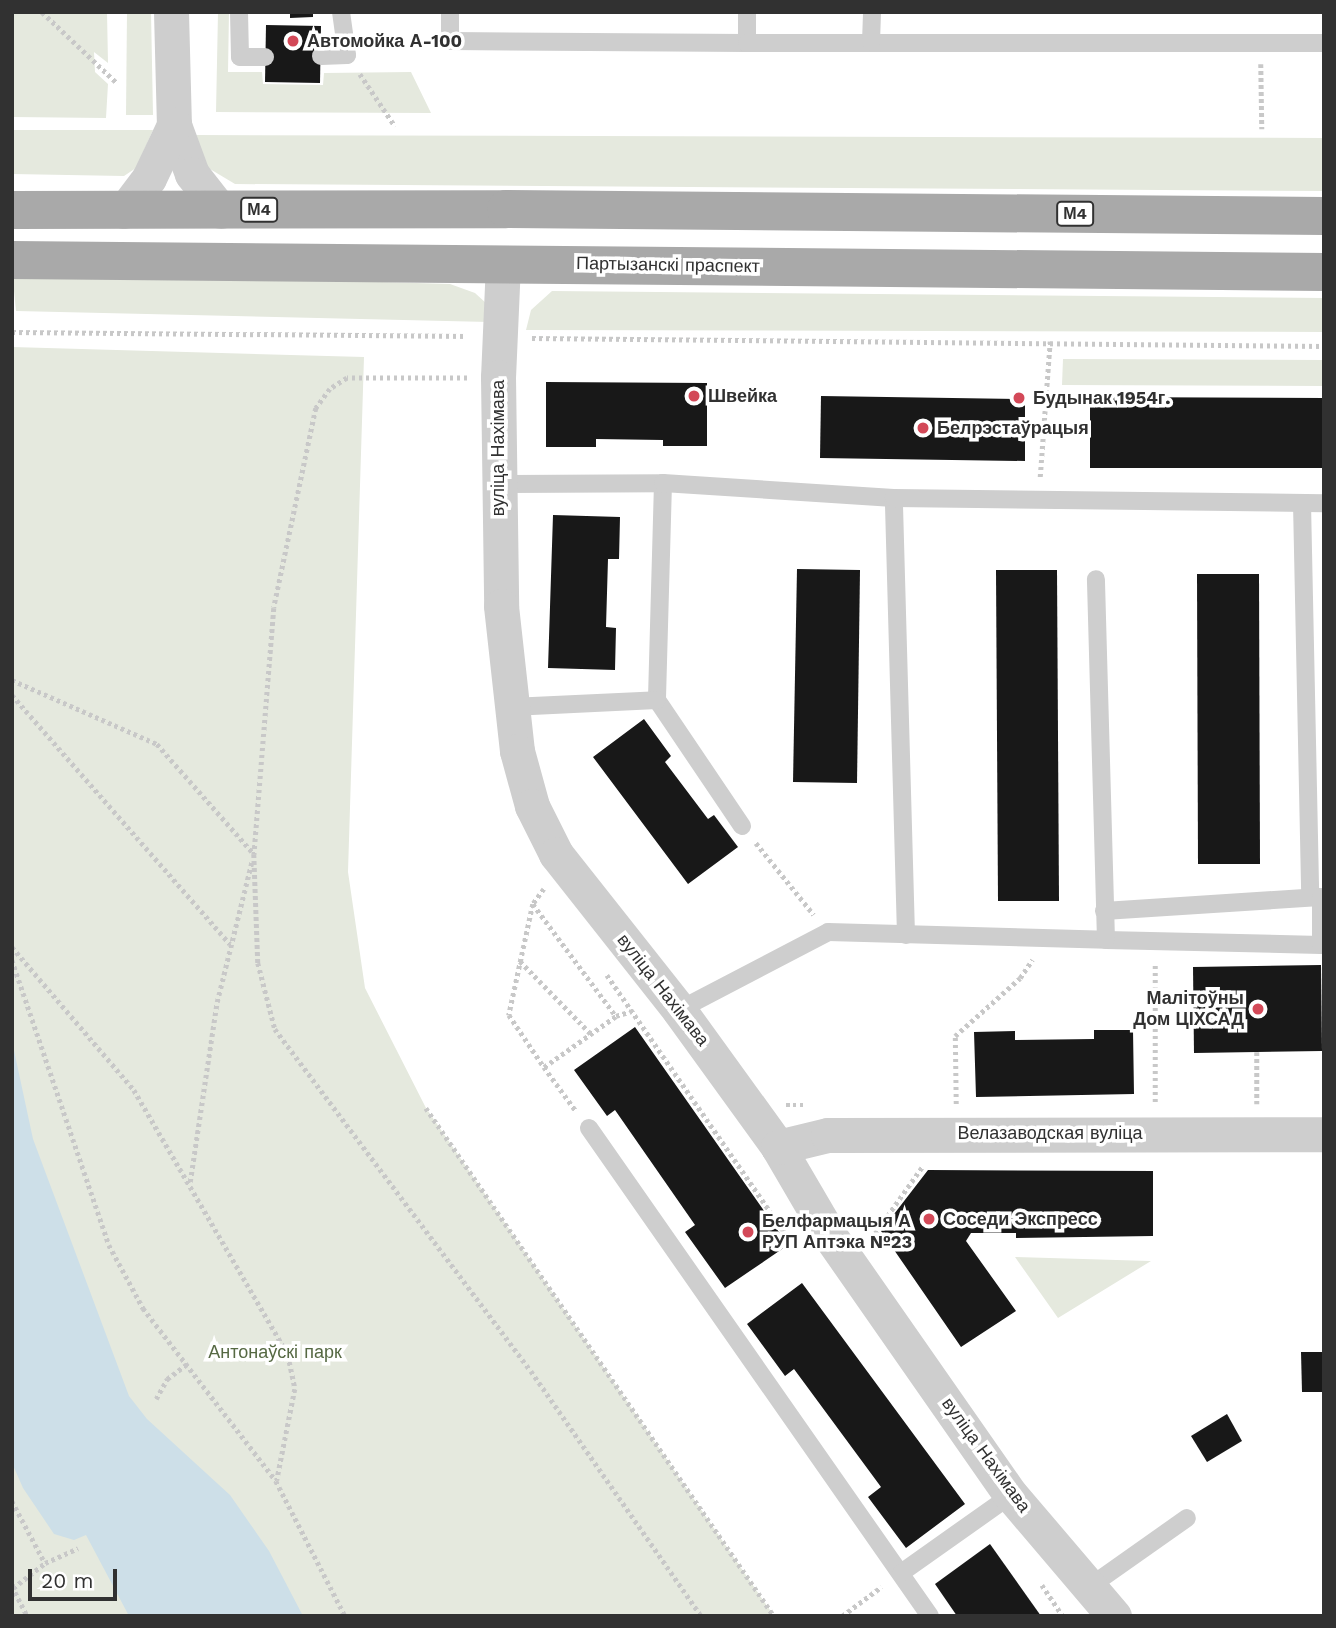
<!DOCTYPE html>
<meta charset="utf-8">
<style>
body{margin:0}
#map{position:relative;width:1336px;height:1628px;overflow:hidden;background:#fff;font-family:"Work Sans",sans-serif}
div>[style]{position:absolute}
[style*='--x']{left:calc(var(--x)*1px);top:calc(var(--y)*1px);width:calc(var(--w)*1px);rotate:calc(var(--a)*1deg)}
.green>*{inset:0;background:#e5e9de}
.water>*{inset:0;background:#cddfe8}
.building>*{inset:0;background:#181818}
.path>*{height:4.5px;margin-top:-2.25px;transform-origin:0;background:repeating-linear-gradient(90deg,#c8c8c8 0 3.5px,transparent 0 7px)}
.lane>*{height:18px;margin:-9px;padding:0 9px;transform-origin:9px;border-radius:9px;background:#cecece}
.street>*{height:35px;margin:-17.5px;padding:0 17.5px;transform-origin:17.5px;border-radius:17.5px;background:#cecece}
.primary>*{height:38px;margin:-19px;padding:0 19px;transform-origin:19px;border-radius:19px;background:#a9a9a9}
.dots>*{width:19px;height:19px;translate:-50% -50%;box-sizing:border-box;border:4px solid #fff;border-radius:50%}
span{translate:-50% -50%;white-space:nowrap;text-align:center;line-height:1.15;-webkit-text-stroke:7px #fff;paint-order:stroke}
.shield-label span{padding:2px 5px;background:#fff;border:2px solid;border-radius:5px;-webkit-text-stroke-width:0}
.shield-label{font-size:16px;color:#313131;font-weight:700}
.poi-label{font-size:18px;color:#313131;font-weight:700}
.left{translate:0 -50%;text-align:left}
.right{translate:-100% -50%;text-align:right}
.street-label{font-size:18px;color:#313131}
.park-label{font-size:18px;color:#566943}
.frame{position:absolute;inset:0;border:14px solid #313131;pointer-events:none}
.scale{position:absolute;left:28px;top:1569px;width:89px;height:32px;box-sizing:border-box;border:4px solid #313131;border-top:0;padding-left:9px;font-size:21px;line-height:24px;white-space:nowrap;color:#313131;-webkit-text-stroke:5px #fff;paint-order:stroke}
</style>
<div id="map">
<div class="green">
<i style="clip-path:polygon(12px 12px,107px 12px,108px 63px,94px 52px,95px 72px,108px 84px,106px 118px,12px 117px)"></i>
<i style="clip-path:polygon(127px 12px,151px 12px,153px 115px,126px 115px)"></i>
<i style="clip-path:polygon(218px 12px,229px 12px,228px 72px,262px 72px,263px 84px,323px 85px,324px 73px,411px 72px,431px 113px,216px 112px)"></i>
<i style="clip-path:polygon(12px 130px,153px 130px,136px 168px,124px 176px,12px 174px)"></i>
<i style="clip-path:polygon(196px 135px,1324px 138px,1324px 191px,235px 184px,205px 166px)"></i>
<i style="clip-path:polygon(12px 271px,450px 284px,475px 293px,487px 304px,489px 322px,16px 311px)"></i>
<i style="clip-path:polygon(552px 291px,1324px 298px,1324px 332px,526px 330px,531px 310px)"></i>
<i style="clip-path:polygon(12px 347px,364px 357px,348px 872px,365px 988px,426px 1108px,774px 1616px,12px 1616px)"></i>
<i style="clip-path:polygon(1063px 359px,1324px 360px,1324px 386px,1062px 385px)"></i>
<i style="clip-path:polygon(1015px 1257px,1150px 1261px,1151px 1261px,1058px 1318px)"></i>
</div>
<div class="water">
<i style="clip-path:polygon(12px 1041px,33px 1139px,129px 1396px,147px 1419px,230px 1495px,269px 1551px,303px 1616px,129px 1616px,86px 1535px,74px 1540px,54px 1534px,23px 1488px,12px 1463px)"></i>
</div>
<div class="building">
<i style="clip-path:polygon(290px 12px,313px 12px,313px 17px,290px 18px)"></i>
<i style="clip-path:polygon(266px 25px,321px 26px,320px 83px,265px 82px)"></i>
<i style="clip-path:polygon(546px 382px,707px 383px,707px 446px,663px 446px,663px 440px,596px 439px,596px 447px,546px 447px)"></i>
<i style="clip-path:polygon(821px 396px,1025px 399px,1025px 461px,820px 458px)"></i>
<i style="clip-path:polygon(1090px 397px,1324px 398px,1324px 468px,1090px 468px)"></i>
<i style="clip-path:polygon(553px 515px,620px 517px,619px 559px,608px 559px,606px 627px,616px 628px,615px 670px,548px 668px)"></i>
<i style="clip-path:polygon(797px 569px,860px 570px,857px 783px,793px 782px)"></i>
<i style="clip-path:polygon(996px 570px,1057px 570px,1059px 901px,998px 901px)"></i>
<i style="clip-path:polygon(1197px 574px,1259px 574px,1260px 864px,1198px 864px)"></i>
<i style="clip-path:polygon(644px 719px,671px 756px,665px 762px,708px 819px,714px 815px,738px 847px,688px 884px,593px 757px)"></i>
<i style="clip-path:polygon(1321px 965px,1322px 1051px,1194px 1053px,1193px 967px)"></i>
<i style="clip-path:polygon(635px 1027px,788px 1245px,725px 1288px,685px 1232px,695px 1225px,615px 1110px,607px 1116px,574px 1070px)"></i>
<i style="clip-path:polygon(1094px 1030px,1133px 1030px,1134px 1094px,976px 1097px,974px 1032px,1015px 1031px,1015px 1040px,1094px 1039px)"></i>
<i style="clip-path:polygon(928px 1170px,1153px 1171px,1153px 1236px,1016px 1238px,1016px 1233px,971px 1233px,966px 1241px,1016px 1311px,961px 1347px,881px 1231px)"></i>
<i style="clip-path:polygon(802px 1283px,965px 1504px,906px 1548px,868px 1497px,881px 1487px,794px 1369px,785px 1376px,747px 1324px)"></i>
<i style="clip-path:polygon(1301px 1352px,1324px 1352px,1324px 1392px,1302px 1392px)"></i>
<i style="clip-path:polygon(1227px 1414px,1242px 1441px,1207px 1462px,1191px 1436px)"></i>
<i style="clip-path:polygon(990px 1544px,1041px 1616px,957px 1616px,935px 1584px)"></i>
</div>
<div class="path">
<i style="--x:42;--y:12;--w:103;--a:43.4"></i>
<i style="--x:1261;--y:64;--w:65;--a:89.1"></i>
<i style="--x:360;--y:74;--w:63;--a:56.1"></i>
<i style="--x:12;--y:332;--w:455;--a:0.5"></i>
<i style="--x:532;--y:338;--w:792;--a:0.58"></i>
<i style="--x:467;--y:378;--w:120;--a:180"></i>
<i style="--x:347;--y:378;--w:20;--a:147"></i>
<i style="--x:330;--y:389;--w:24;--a:126"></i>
<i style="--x:316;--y:408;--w:204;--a:101.9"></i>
<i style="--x:274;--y:608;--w:247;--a:94.6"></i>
<i style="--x:254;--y:854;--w:109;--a:87.9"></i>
<i style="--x:258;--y:963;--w:68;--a:75.6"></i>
<i style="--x:275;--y:1029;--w:427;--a:53.2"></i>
<i style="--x:531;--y:1371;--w:298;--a:55.2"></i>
<i style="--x:1040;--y:477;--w:136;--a:-85.8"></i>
<i style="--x:12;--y:680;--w:158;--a:23.8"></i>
<i style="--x:157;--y:744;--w:145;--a:48.6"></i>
<i style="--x:12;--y:695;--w:331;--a:48.8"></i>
<i style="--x:756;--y:843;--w:92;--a:51.1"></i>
<i style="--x:544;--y:889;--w:19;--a:126"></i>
<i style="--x:533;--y:904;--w:139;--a:53.5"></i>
<i style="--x:616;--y:1016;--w:16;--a:-18"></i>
<i style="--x:533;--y:904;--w:114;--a:102.2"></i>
<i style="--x:509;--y:1015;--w:63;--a:56.1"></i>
<i style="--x:544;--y:1067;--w:88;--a:-35.3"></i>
<i style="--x:12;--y:947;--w:188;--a:49.5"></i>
<i style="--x:134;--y:1090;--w:306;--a:59.8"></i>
<i style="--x:288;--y:1355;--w:35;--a:78"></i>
<i style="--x:295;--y:1389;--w:93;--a:101.2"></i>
<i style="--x:12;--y:960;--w:301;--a:71.2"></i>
<i style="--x:109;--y:1245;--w:72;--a:61.6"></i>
<i style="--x:143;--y:1308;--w:218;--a:52.4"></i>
<i style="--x:276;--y:1481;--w:152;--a:62.9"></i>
<i style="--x:520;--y:961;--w:102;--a:45.8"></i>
<i style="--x:607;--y:975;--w:334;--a:55.4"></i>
<i style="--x:1257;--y:1052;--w:52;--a:90"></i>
<i style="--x:544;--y:1067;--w:54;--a:54"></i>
<i style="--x:1155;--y:1102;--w:138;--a:-90"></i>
<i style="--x:956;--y:1104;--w:68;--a:-90.8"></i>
<i style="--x:955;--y:1036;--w:87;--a:-41.7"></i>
<i style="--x:1020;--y:978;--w:22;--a:-56"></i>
<i style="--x:786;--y:1105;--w:19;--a:0"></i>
<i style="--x:426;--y:1108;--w:616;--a:55.59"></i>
<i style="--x:190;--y:1182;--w:182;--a:-81.5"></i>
<i style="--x:217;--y:1002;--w:145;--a:-76.1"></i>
<i style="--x:871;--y:1239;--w:88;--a:-54.7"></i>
<i style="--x:156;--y:1399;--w:23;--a:-61"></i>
<i style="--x:167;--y:1379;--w:25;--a:-37"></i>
<i style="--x:12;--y:1501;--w:70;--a:62"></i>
<i style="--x:1042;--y:1585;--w:37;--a:56"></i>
<i style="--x:12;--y:1586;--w:34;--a:63"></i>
<i style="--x:13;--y:1588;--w:41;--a:-38"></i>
<i style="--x:45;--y:1563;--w:36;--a:-24"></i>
<i style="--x:842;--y:1616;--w:49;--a:-36.6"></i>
</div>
<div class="lane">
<i style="--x:239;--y:12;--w:45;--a:88.7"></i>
<i style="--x:240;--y:57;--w:25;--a:0"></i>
<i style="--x:450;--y:12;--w:29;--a:90"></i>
<i style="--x:450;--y:41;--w:297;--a:0.4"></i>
<i style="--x:747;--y:12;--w:31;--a:90"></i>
<i style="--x:747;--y:43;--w:577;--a:0"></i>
<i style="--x:871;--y:42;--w:30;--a:-88"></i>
<i style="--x:321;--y:56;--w:26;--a:-2"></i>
<i style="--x:347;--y:55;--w:43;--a:-97.9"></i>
<i style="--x:663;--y:483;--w:217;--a:91.6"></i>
<i style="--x:657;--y:700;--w:152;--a:56"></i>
<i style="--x:498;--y:484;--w:165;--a:-0.3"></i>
<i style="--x:663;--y:483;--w:231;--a:3.7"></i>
<i style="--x:1302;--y:503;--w:394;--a:88.8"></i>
<i style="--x:511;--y:707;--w:146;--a:-2.7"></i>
<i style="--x:1104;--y:911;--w:216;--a:-3.7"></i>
<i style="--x:906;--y:935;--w:437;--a:-91.6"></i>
<i style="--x:894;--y:498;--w:430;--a:0.7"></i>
<i style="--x:1106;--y:940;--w:215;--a:1.3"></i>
<i style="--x:1321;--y:945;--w:48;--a:-90"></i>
<i style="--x:679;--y:1010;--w:168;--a:-27.6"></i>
<i style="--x:828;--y:932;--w:278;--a:1.6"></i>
<i style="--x:1106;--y:940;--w:361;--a:-91.6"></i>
<i style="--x:589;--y:1128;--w:595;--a:55.06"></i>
<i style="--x:901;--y:1573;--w:135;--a:-35.3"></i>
<i style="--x:1092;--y:1585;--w:116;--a:-35.2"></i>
</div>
<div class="street">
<i style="--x:171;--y:12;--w:113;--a:88.5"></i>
<i style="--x:174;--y:125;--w:52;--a:69.8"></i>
<i style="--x:192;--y:174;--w:47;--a:51.9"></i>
<i style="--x:124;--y:211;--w:41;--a:-52.9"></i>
<i style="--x:149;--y:178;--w:59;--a:-64.7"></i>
<i style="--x:503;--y:263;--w:114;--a:92.5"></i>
<i style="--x:498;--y:377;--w:229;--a:89.2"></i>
<i style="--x:501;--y:606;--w:146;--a:83.7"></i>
<i style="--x:517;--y:751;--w:57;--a:74.7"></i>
<i style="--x:532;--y:806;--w:54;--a:63.4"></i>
<i style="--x:556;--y:854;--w:199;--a:51.7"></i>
<i style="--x:679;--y:1010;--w:169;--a:54.1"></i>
<i style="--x:778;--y:1147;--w:103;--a:59.7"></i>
<i style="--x:830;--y:1236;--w:316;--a:55.1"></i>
<i style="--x:1011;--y:1495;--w:159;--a:49.6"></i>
<i style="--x:778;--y:1147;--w:51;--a:-13.5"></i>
<i style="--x:828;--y:1135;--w:496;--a:-0.1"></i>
</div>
<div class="primary">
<i style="--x:12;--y:210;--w:494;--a:-0.1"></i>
<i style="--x:506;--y:209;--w:818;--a:0.49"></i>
<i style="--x:12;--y:260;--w:1312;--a:0.52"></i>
</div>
<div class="dots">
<i style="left:293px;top:41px;background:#d34958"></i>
<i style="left:694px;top:396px;background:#d34958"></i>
<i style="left:1019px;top:398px;background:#d34958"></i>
<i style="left:923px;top:428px;background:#d34958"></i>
<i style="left:1258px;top:1009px;background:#d34958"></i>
<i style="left:929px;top:1219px;background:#d34958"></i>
<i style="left:748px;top:1232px;background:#d34958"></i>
</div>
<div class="shield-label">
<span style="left:259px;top:210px">М4</span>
<span style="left:1075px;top:214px">М4</span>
</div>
<div class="poi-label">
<span class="left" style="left:307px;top:41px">Автомойка А-100</span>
<span class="left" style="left:708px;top:396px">Швейка</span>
<span class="left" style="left:1033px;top:398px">Будынак 1954г.</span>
<span class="left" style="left:937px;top:428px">Белрэстаўрацыя</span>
<span class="right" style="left:1244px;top:1009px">Малітоўны<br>Дом ЦІХСАД</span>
<span class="left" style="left:943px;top:1219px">Соседи Экспресс</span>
<span class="left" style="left:762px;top:1232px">Белфармацыя А<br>РУП Аптэка №23</span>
</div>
<div class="street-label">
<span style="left:668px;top:265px;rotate:1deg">Партызанскі праспект</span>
<span style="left:498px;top:448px;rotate:-90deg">вуліца Нахімава</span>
<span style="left:663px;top:990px;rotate:52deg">вуліца Нахімава</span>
<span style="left:1050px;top:1133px">Велазаводская вуліца</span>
<span style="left:986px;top:1455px;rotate:54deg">вуліца Нахімава</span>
</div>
<div class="park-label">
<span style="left:275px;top:1352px">Антонаўскі парк</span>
</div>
<div class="frame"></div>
<div class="scale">20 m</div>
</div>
